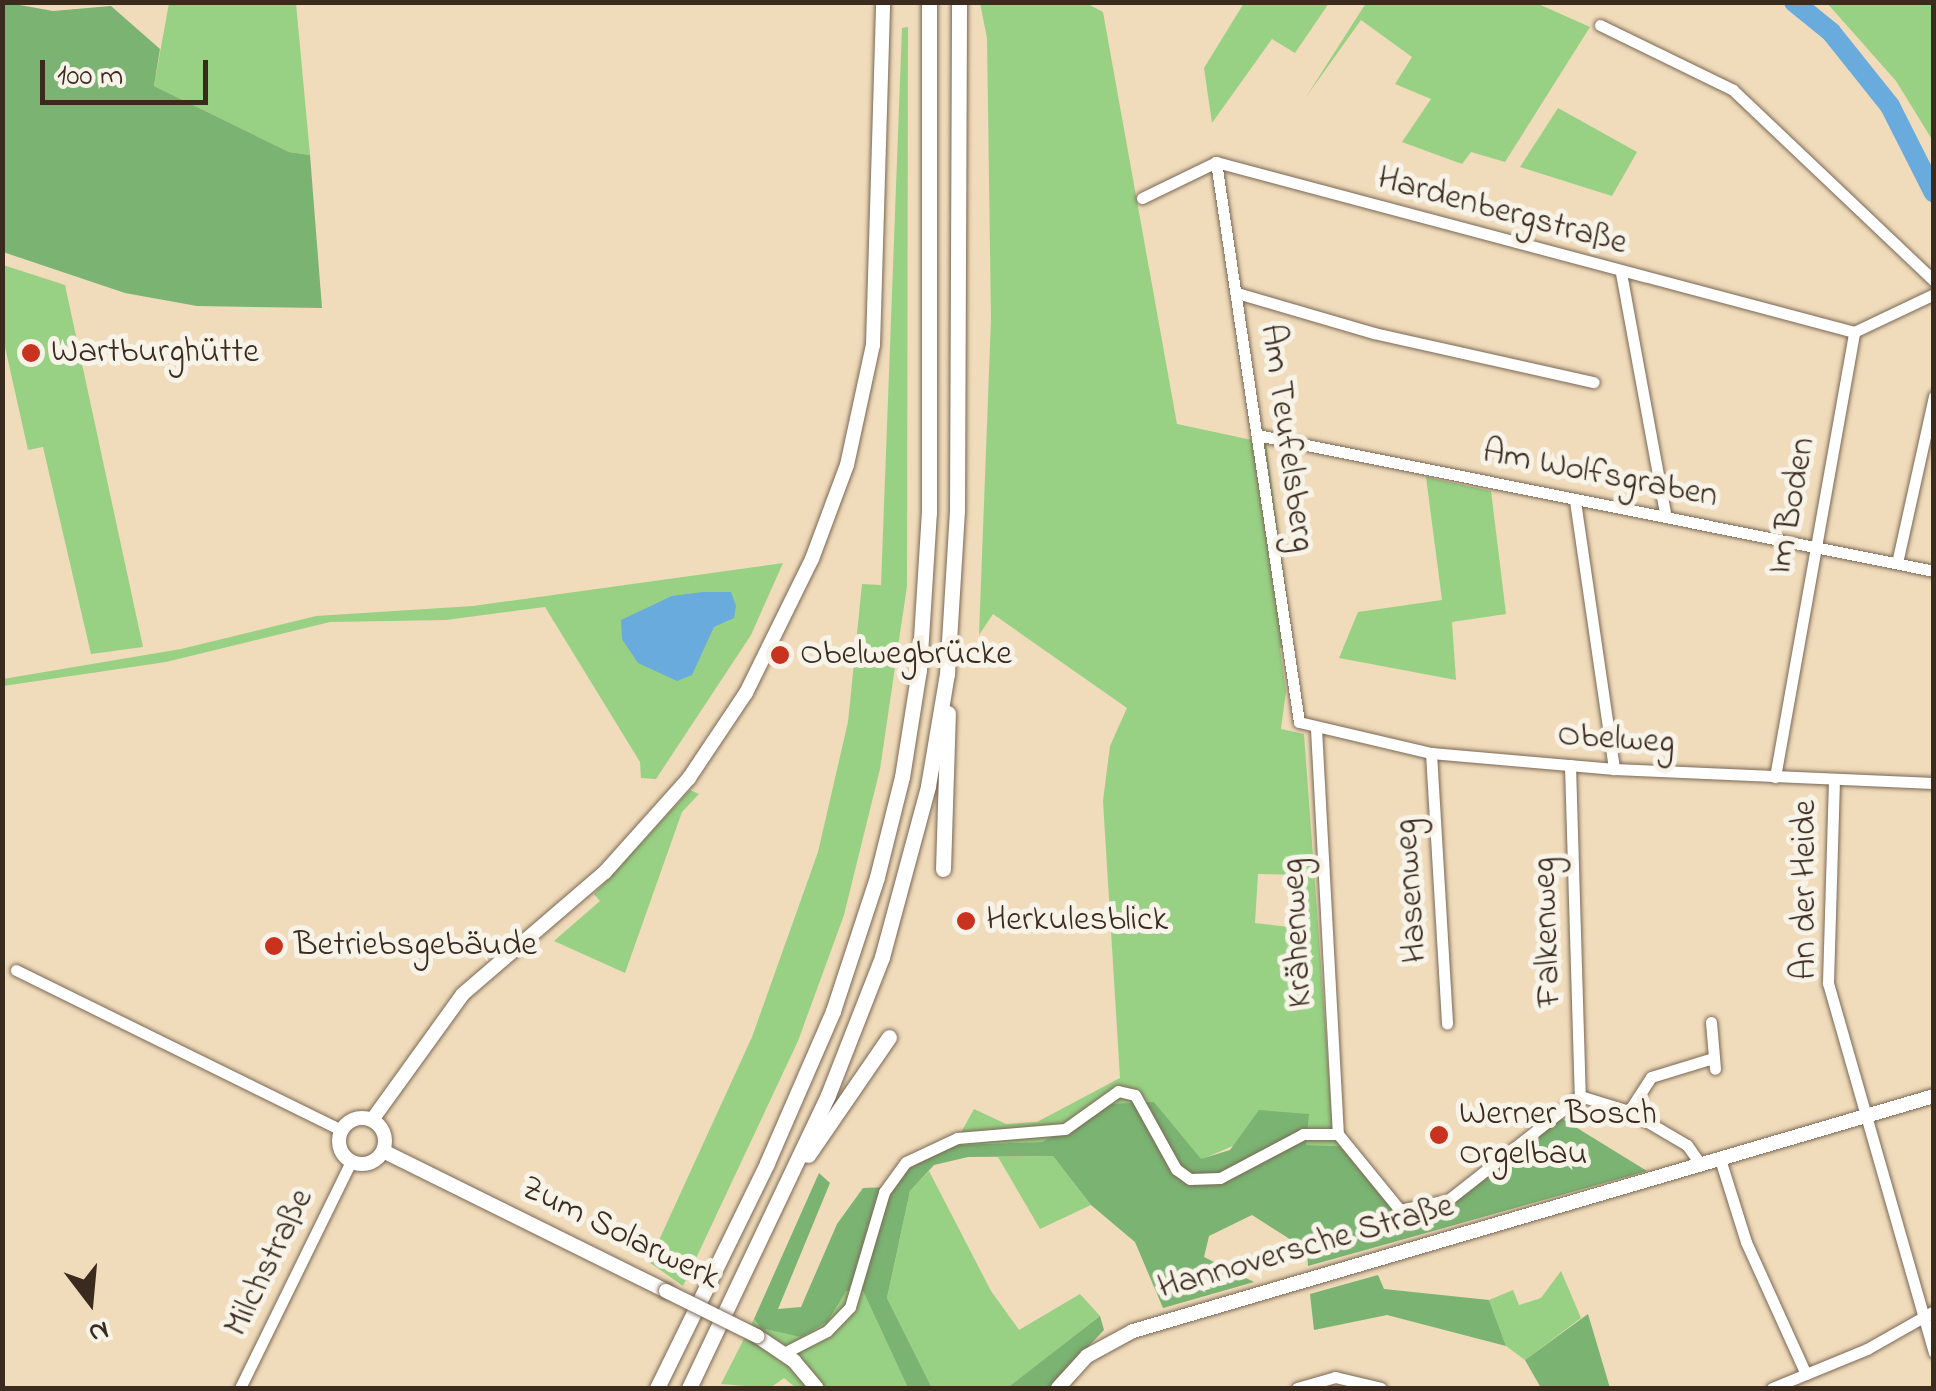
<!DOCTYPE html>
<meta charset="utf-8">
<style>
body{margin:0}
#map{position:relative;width:1936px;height:1391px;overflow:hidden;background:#f0dbba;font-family:"Indie Flower",sans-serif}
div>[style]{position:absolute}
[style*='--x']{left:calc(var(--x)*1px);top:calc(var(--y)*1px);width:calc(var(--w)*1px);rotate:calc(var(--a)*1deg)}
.green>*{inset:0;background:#98d184}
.forest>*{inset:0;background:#7ab372}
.water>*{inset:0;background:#69abdd}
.river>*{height:20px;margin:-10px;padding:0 10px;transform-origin:10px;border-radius:10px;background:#69abdd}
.roads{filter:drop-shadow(0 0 2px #7a6855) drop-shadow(0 0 2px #7a6855)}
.minor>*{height:11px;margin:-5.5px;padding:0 5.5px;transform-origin:5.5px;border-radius:5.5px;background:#fff}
.major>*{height:14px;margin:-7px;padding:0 7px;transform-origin:7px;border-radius:7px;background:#fff}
.major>.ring{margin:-7px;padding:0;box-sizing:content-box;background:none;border:14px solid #fff;border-radius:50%}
.highway>*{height:15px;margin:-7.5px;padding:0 7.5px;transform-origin:7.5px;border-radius:7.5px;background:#fff}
.bridges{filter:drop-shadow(0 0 2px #7a6855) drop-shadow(0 0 2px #7a6855)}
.major-bridge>*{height:14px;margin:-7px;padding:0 7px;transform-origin:7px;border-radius:7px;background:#fff}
.dots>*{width:28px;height:28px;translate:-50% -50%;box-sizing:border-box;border:5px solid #f7f3e8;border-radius:50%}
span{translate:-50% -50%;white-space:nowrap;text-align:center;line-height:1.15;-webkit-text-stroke:10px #f7f3e8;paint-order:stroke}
.street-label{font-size:35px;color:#3b2a1e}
.poi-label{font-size:35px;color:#3b2a1e}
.left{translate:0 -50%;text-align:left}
.frame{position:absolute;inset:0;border:5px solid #3b2a1e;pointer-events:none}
.north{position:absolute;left:40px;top:1251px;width:100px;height:100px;-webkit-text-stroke:8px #f7f3e8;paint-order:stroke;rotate:164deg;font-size:28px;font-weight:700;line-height:40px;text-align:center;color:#3b2a1e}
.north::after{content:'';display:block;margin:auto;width:35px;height:45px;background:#3b2a1e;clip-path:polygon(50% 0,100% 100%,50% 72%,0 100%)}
.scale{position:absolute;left:40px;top:60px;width:168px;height:45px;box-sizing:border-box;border:5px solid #3b2a1e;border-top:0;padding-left:12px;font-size:30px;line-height:35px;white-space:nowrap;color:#3b2a1e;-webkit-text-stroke:8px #f7f3e8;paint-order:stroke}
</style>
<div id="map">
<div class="green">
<i style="clip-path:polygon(169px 3px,296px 3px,310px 155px,289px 152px,154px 86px)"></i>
<i style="clip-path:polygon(evenodd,980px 3px,1086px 3px,1103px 12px,1177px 424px,1266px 443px,1294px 648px,1280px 648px,1286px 691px,1281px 729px,1304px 734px,1332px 1115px,1340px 1146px,1305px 1145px,1308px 1114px,1200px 1160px,1154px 1102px,1042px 1142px,954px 1145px,974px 1109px,1006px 1124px,1037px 1122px,1120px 1078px,1103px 801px,1110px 746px,1127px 708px,993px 614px,979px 635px,991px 319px,987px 38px,980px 3px,1258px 874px,1303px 875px,1305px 929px,1255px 923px,1258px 874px)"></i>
<i style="clip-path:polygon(1244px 3px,1329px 3px,1295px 53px,1272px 39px,1212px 123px,1204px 68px)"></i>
<i style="clip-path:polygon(1366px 3px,1536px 3px,1590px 27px,1505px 162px,1471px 152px,1462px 164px,1402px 142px,1431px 99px,1395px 84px,1412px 57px,1361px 20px,1306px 97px)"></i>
<i style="clip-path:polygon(1827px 3px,1933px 3px,1933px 141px,1896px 81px)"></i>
<i style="clip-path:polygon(908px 27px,907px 586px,880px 769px,844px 915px,798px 1041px,683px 1286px,649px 1262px,752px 1037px,818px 852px,848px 722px,862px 584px,881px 585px,902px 28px)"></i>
<i style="clip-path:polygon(1558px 108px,1637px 152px,1612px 196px,1520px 167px)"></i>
<i style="clip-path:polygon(3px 265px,65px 285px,143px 647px,91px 654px,43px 447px,28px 450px,3px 338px)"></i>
<i style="clip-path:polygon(1426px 477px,1491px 491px,1506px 614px,1452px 622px,1456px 680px,1339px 658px,1358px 612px,1442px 600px)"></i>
<i style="clip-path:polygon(783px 563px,751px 635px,656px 779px,641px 778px,640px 762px,545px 607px,446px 620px,330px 622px,166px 662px,3px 686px,3px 679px,181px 649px,316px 616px,473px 606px)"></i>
<i style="clip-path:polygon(690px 790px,699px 794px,682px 812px,625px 973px,554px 941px,600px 901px,594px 894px)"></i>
<i style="clip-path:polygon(1053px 1156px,1091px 1205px,1040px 1229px,998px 1157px)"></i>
<i style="clip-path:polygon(929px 1171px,991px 1291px,1019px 1330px,1080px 1294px,1100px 1316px,1007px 1388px,932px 1388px,887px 1298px,910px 1191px)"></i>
<i style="clip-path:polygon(1561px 1271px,1581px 1318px,1525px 1360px,1506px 1346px,1489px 1300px,1513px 1290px,1519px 1305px,1541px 1298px)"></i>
<i style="clip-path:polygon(846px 1290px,863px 1291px,908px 1388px,796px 1388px,784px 1378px,770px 1388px,721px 1384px,754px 1319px,761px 1328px,828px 1321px)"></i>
</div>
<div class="forest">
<i style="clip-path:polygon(3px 2px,53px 11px,111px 6px,160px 49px,154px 86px,289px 152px,310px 155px,322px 308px,197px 306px,125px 293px,3px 252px)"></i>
<i style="clip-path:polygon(1154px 1102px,1201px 1159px,1230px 1150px,1259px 1110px,1309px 1114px,1306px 1145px,1340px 1146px,1396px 1214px,1448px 1204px,1556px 1115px,1647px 1171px,1308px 1266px,1307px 1250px,1252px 1215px,1209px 1236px,1204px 1257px,1254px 1282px,1163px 1308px,1135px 1242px,1091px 1205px,1053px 1156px,968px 1157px,934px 1165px,910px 1191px,887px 1298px,932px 1388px,908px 1388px,863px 1291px,846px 1291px,828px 1321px,801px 1337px,761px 1328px,754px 1319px,819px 1173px,830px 1183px,778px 1309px,801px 1307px,837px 1224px,863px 1188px,891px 1187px,908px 1169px,954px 1145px,1042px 1142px,1112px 1104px)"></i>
<i style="clip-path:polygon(1378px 1275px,1384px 1289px,1489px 1300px,1506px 1346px,1387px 1315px,1314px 1330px,1310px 1294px)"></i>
<i style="clip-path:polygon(1588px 1314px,1610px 1388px,1541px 1388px,1525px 1360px)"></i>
<i style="clip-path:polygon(1100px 1316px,1104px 1330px,1049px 1388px,1007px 1388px)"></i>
</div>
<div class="water">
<i style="clip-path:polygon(703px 592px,731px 592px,736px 606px,734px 618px,714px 627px,692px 675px,677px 681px,638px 663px,622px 639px,621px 620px,672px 596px)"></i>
</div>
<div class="river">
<i style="--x:1794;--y:2;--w:48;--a:39"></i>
<i style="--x:1831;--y:32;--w:95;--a:51.4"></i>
<i style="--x:1890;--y:106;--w:97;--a:63.2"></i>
</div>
<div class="roads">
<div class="minor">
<i style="--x:1600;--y:25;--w:148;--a:26"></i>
<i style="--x:1733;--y:90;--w:277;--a:43.5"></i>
<i style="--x:1216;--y:162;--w:566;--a:81.57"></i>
<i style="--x:1299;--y:722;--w:136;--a:13.2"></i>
<i style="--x:1431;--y:753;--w:184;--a:5"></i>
<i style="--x:1614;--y:769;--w:320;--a:2.5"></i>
<i style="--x:1142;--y:198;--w:82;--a:-25.9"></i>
<i style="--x:1216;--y:162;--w:660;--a:14.92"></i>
<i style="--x:1621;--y:273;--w:244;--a:79.6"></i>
<i style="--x:1237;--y:293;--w:143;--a:16.3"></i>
<i style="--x:1374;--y:333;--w:225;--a:12.6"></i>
<i style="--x:1257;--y:435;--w:691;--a:11.36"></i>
<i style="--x:1575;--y:501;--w:271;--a:81.7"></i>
<i style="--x:1897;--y:563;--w:171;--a:-77.5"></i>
<i style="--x:1316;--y:729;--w:406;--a:86.9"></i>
<i style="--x:1431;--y:753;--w:271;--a:86.6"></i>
<i style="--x:1570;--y:765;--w:331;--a:88.3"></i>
<i style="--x:1775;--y:777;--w:452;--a:-79.9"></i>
<i style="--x:1854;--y:332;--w:89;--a:-25.4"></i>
<i style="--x:1834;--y:780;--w:203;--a:91.7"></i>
<i style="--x:1828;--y:983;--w:384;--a:74"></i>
<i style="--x:16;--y:970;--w:362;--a:26.2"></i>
<i style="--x:1711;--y:1022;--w:47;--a:85.1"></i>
<i style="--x:1629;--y:1111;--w:40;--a:-57.1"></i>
<i style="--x:1651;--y:1077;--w:65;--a:-17"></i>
<i style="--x:1720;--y:1159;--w:87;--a:72.6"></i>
<i style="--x:1746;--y:1242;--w:145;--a:65.6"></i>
<i style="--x:784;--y:1353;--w:48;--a:-27.1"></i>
<i style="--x:827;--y:1331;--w:33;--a:-46"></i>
<i style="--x:850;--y:1307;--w:120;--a:-73.5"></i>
<i style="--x:884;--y:1192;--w:37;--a:-54"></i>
<i style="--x:906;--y:1162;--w:56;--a:-25.2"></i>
<i style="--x:957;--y:1138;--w:108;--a:-4.8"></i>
<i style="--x:1065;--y:1129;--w:65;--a:-35.6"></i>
<i style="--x:1118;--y:1091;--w:17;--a:13"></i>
<i style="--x:1135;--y:1095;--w:85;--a:61"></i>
<i style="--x:1176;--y:1169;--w:17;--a:36"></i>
<i style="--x:1190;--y:1179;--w:30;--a:-2"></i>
<i style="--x:1220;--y:1178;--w:94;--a:-27.9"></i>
<i style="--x:1303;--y:1134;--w:35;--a:0"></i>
<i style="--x:1338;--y:1134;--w:98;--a:50.8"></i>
<i style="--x:1400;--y:1210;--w:49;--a:-11.8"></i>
<i style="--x:1448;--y:1200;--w:168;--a:-38.2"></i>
<i style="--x:1580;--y:1096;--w:51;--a:17"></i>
<i style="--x:1629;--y:1111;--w:67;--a:30.4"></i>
<i style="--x:1687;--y:1145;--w:24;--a:55"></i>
<i style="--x:240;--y:1388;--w:253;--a:-63.9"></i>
<i style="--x:1297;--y:1388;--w:40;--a:-16"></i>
<i style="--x:1335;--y:1377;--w:47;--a:13.4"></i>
<i style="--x:1772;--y:1388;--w:103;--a:-22.3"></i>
<i style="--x:1867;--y:1349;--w:77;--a:-29.6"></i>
</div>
<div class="major">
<i class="ring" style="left:339px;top:1118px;width:32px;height:32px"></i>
<i style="--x:372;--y:1120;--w:155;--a:-54.2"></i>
<i style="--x:463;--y:994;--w:187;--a:-40.7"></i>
<i style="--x:605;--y:872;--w:126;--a:-48.2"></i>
<i style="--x:689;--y:778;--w:102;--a:-56.2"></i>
<i style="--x:746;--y:693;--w:149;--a:-63.8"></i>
<i style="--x:812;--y:559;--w:100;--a:-69.6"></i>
<i style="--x:847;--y:465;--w:123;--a:-77.8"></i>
<i style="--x:873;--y:345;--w:343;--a:-88.3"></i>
<i style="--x:383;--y:1151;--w:316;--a:26.3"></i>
<i style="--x:757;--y:1336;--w:45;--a:34"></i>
<i style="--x:794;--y:1361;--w:35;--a:50"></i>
<i style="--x:1058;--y:1388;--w:43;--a:-47.8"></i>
<i style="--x:1087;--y:1356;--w:52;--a:-28.5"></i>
<i style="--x:1133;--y:1331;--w:835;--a:-16.35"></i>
</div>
<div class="highway">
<i style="--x:943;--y:869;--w:156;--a:-88.2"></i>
<i style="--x:808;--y:1155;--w:143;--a:-55.5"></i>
<i style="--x:657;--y:1388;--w:250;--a:-63.9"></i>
<i style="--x:767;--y:1163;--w:166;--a:-66.5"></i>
<i style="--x:833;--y:1011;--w:141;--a:-71.8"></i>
<i style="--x:877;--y:877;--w:103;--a:-76"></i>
<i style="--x:902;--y:777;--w:108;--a:-81"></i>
<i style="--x:919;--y:670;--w:157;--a:-86.4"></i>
<i style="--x:929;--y:513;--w:511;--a:-90"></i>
<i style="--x:689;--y:1388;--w:324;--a:-64.6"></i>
<i style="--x:828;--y:1095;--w:148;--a:-68.6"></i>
<i style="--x:882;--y:957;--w:177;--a:-74.9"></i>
<i style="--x:928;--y:786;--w:114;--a:-80.4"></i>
<i style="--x:947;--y:674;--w:163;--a:-86.5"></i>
<i style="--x:957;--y:511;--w:509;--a:-89.77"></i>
</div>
</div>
<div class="bridges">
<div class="major-bridge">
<i style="--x:666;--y:1291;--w:102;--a:26.3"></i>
</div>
</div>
<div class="dots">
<i style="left:31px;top:353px;background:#c8321e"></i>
<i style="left:780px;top:655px;background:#c8321e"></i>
<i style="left:966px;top:921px;background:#c8321e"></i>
<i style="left:274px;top:946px;background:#c8321e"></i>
<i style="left:1439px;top:1135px;background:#c8321e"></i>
</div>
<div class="street-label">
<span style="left:1502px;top:212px;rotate:15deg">Hardenbergstraße</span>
<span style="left:1286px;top:438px;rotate:82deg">Am Teufelsberg</span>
<span style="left:1600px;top:475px;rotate:11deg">Am Wolfsgraben</span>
<span style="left:1793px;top:506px;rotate:-80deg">Im Boden</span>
<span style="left:1616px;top:740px;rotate:4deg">Obelweg</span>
<span style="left:1806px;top:890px;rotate:-90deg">An der Heide</span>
<span style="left:1412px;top:891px;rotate:-94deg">Hasenweg</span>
<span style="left:1548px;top:932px;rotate:-92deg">Falkenweg</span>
<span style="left:1298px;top:933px;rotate:-93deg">Krähenweg</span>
<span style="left:620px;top:1234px;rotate:26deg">Zum Solarwerk</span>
<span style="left:1306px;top:1248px;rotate:-16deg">Hannoversche Straße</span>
<span style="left:270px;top:1263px;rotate:-64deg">Milchstraße</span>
</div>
<div class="poi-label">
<span class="left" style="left:51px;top:353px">Wartburghütte</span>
<span class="left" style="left:800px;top:655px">Obelwegbrücke</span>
<span class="left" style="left:986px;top:921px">Herkulesblick</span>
<span class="left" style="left:294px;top:946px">Betriebsgebäude</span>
<span class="left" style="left:1459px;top:1135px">Werner Bosch<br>Orgelbau</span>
</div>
<div class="frame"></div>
<div class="north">N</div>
<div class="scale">100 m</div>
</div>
